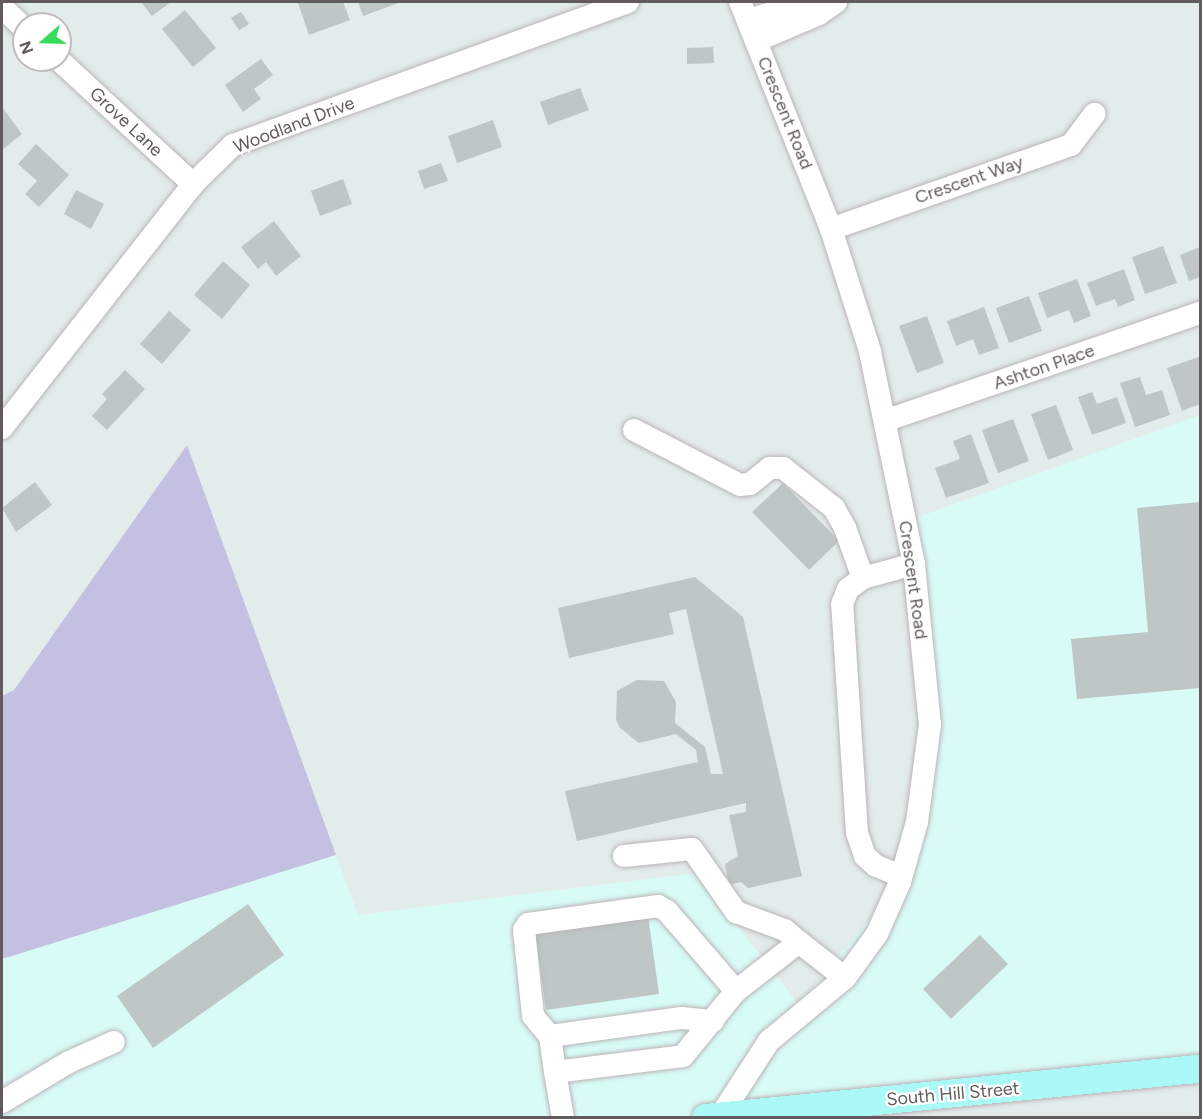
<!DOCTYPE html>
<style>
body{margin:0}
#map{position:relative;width:1202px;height:1119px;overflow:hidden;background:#e2eceb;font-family:Figtree,sans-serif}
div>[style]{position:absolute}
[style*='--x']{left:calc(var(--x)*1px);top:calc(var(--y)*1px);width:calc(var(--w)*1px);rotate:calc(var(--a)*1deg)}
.commercial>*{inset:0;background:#d8fbf7}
.green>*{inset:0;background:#c4c0e2}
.building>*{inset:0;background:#bec7c6}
.roads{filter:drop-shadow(0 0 2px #bbb4b7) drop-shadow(0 0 2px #bbb4b7)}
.minor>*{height:22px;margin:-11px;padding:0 11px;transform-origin:11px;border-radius:11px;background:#fff}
.major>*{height:28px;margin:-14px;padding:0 14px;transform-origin:14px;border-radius:14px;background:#aaf9f7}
span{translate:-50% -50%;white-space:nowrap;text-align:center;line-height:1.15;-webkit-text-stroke:4.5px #fff;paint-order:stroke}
.street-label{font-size:18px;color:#625a5d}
.frame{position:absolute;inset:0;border:3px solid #625a5d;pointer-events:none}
.north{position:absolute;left:12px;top:12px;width:60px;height:60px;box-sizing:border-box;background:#fff;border:2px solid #c0bdbe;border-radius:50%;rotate:250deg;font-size:16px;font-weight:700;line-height:24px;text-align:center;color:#625a5d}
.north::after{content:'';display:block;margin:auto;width:21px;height:27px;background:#38dc5b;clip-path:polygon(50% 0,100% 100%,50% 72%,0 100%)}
</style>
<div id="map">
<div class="commercial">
<i style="clip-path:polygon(1200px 415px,1200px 1071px,874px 1105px,878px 1118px,2px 1118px,2px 959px,336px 855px,358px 915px,696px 873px,797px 1002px,824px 977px,897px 882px,925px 712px,910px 520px)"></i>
</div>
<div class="green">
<i style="clip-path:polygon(187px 445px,336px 855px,2px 959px,2px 696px,14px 690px)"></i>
</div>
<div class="building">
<i style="clip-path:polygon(141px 2px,171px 2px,152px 16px)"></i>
<i style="clip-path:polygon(343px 2px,350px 20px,309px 35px,298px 3px)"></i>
<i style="clip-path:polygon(358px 2px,401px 2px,363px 16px)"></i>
<i style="clip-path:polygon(185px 10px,216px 48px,193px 67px,162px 29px)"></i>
<i style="clip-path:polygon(241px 12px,249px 24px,239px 30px,231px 18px)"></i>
<i style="clip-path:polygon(713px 47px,714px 63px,687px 64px,687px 48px)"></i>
<i style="clip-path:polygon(261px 59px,273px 75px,254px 89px,261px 99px,243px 112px,225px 85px)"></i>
<i style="clip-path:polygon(580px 88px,589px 110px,548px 125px,540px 102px)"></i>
<i style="clip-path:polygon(2px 107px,22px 134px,2px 150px)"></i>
<i style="clip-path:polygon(493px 120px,502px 147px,457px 163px,448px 136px)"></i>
<i style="clip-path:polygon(36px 144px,69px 175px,39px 207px,25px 194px,37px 181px,18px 164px)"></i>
<i style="clip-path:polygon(441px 163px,448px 181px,424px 189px,418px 171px)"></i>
<i style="clip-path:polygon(343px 179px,352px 204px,320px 216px,311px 191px)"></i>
<i style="clip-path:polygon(76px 190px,104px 204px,91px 229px,64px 214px)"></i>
<i style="clip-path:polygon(274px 221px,301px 256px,276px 276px,266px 262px,258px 269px,241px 247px)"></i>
<i style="clip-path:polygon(1163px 246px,1177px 283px,1145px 294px,1132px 257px)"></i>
<i style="clip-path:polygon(1200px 247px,1200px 277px,1189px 281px,1180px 255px)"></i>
<i style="clip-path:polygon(223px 261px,250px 285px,222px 319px,194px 295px)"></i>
<i style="clip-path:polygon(1124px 269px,1135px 300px,1118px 307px,1115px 299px,1096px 306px,1087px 283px)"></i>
<i style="clip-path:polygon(1077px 279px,1091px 316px,1074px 323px,1069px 310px,1047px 318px,1038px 293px)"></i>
<i style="clip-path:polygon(1029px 296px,1042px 331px,1009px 343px,996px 308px)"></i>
<i style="clip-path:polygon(984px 307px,999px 348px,979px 355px,973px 339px,956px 346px,947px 321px)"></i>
<i style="clip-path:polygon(169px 311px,191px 330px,162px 364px,140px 344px)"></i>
<i style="clip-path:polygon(927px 316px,944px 363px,917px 373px,899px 326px)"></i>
<i style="clip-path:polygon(1199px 357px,1200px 404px,1182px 411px,1167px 368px)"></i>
<i style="clip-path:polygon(125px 370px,145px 389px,107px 430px,92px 416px,107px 399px,102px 394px)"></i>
<i style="clip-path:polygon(1140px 377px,1146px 395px,1162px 390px,1170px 415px,1135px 427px,1120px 383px)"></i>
<i style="clip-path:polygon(1092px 392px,1097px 404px,1117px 397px,1126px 423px,1092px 435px,1078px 397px)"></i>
<i style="clip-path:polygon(1056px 405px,1073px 450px,1048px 460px,1031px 414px)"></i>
<i style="clip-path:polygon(1013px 419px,1029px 461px,998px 473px,982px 430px)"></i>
<i style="clip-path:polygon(971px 434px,989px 483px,946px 498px,935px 468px,960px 459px,953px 441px)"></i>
<i style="clip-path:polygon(35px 482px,52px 505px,16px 532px,2px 508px)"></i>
<i style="clip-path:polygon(783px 483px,839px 541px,809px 570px,752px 512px)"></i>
<i style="clip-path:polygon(1200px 502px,1200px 688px,1077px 699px,1071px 639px,1148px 632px,1137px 508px)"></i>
<i style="clip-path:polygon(695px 577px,743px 617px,802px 876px,748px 888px,741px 882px,729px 885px,725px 864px,738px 856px,729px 815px,746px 812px,746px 803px,577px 841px,565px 791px,698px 762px,696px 750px,676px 734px,639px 743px,620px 728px,616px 720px,617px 691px,637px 680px,664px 681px,676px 702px,675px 723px,705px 747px,711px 774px,723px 774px,686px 609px,669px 613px,674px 634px,569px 658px,558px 608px)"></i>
<i style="clip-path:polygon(248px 904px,284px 955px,153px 1048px,117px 996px)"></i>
<i style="clip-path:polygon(648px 916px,659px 994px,546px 1010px,535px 932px)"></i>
<i style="clip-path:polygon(980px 935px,1008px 964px,951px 1019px,923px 989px)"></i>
</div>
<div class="roads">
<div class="minor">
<i style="--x:2;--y:7;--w:30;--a:44"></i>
<i style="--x:748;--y:20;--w:63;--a:-16.7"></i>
<i style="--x:756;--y:41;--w:69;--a:-23.2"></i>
<i style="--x:819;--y:14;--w:21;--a:-35"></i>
<i style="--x:59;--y:60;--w:183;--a:42.8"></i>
<i style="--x:831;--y:229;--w:254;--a:-19.3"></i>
<i style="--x:1071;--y:145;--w:39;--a:-53"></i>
<i style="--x:887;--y:420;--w:331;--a:-18.9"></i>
<i style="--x:2;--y:428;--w:310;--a:-51.9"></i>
<i style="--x:193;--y:184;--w:56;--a:-44.3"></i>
<i style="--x:233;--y:145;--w:420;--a:-19.9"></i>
<i style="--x:634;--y:430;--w:119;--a:27.4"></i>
<i style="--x:740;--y:485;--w:10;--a:-6"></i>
<i style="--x:750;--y:484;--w:26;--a:-39"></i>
<i style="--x:770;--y:468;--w:13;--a:0"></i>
<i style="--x:783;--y:468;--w:65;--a:38.1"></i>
<i style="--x:834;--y:508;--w:23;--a:61"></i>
<i style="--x:845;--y:528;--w:53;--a:70.2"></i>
<i style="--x:624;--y:856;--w:68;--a:-5.9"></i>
<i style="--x:692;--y:849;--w:77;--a:55.1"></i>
<i style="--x:736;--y:912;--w:52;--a:20.2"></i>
<i style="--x:785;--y:930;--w:18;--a:41"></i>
<i style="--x:901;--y:876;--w:27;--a:-158"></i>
<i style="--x:876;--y:866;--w:15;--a:-138"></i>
<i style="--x:865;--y:856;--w:24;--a:-109"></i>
<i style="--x:857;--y:833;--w:229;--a:-93.7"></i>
<i style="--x:842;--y:604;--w:16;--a:-68"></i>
<i style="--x:848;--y:589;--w:19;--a:-36"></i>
<i style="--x:863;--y:578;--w:53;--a:-15.4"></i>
<i style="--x:736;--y:991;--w:80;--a:-37.9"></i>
<i style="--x:799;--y:942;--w:58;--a:38"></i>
<i style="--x:550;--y:1036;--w:133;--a:-7.8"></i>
<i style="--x:682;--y:1018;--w:31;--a:6"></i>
<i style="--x:555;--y:1072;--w:129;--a:-7.1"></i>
<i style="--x:683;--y:1056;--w:84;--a:-50.8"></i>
<i style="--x:736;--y:991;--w:106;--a:-130.8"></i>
<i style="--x:667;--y:911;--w:10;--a:-151"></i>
<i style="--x:658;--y:906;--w:131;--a:172.1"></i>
<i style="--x:528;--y:924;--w:7;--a:124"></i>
<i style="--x:524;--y:930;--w:86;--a:84"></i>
<i style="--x:533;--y:1016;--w:26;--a:50"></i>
<i style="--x:550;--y:1036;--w:36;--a:82"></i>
<i style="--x:555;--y:1072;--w:47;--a:80.1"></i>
<i style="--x:2;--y:1102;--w:78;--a:-30.8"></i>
<i style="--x:69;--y:1062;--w:49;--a:-24"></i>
<i style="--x:719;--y:1118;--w:92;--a:-57"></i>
<i style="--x:769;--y:1041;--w:99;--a:-39.7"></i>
<i style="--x:845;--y:978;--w:54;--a:-54"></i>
<i style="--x:877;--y:934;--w:57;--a:-66.1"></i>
<i style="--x:900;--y:882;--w:62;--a:-74.2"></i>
<i style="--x:917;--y:822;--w:98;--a:-82.4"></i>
<i style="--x:930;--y:725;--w:162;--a:-95.7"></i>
<i style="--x:914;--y:564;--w:217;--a:-101.7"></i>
<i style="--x:870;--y:351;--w:128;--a:-107.7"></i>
<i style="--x:831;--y:229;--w:245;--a:-111.8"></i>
</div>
<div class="major">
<i style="--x:706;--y:1118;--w:496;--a:-5.7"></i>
</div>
</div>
<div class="street-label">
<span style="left:785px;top:113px;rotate:68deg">Crescent Road</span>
<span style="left:126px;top:122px;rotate:43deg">Grove Lane</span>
<span style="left:294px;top:125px;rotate:-21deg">Woodland Drive</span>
<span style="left:969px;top:180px;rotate:-19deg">Crescent Way</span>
<span style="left:1044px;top:367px;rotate:-19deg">Ashton Place</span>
<span style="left:913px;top:580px;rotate:82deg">Crescent Road</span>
<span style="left:953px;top:1094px;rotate:-5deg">South Hill Street</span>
</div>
<div class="frame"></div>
<div class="north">N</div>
</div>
